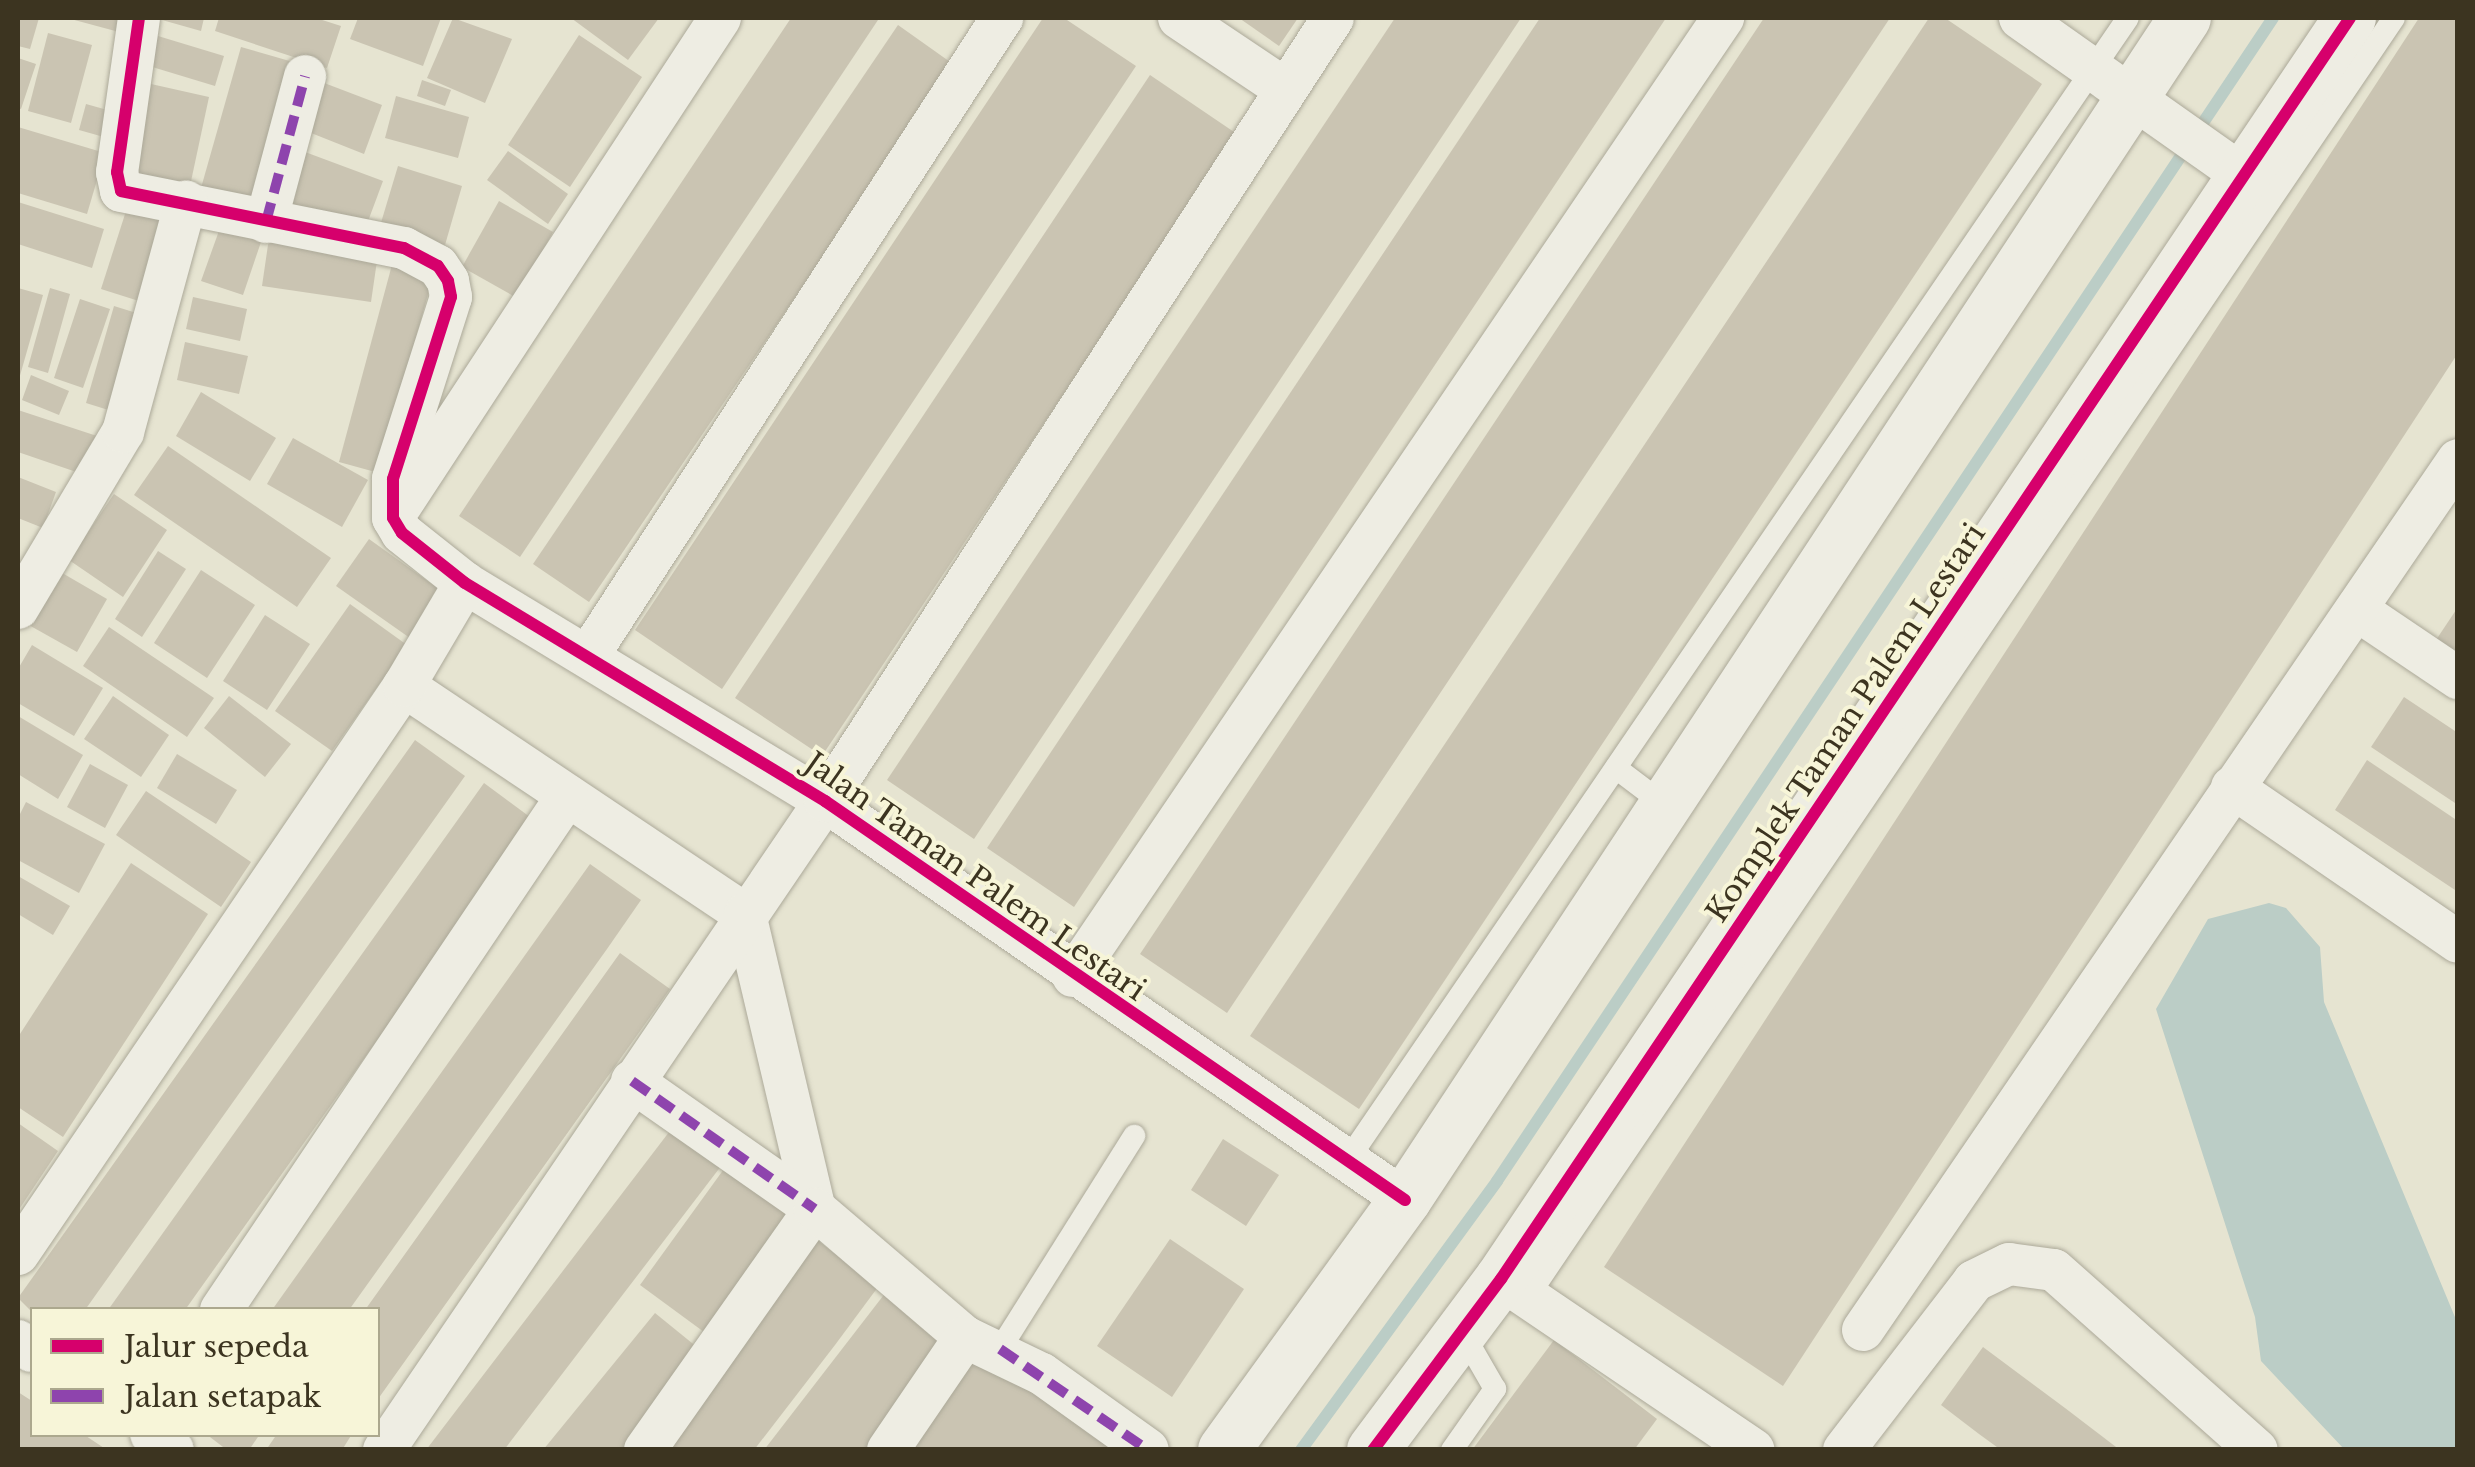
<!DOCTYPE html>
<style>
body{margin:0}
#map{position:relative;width:2475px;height:1467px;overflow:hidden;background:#e6e4d1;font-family:"Libre Baskerville",serif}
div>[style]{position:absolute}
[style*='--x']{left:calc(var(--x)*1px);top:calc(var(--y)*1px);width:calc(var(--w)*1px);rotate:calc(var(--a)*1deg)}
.water>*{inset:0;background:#bbcdc6}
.stream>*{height:12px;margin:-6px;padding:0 6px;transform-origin:6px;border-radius:6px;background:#bbcdc6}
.building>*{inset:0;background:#cac4b2}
.roads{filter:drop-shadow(0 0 2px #aca999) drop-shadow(0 0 2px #aca999)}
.service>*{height:22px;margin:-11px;padding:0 11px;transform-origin:11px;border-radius:11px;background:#eeede3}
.minor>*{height:42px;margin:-21px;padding:0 21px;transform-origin:21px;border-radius:21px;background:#eeede3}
.tertiary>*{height:52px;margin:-26px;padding:0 26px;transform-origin:26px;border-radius:26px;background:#eeede3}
.quiet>*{height:10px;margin-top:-5px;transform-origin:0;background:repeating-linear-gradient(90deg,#8e44ad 0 20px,transparent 0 30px)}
.cycleway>*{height:12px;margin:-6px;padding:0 6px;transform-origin:6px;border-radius:6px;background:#d6006c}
span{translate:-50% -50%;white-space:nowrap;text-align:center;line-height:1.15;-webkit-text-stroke:8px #f7f5d8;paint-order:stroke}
.street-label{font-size:30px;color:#3c3420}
.frame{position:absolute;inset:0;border:20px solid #3c3420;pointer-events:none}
.legend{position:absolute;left:30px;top:1307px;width:350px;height:130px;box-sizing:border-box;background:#f7f5d8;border:2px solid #aca88e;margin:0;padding:12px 18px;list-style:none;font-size:30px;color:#3c3420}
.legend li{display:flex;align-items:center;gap:20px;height:50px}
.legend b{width:50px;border:2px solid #aca88e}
</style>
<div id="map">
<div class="water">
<i style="clip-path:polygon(2269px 903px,2286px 908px,2320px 947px,2324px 1002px,2457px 1322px,2455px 1449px,2344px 1449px,2261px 1361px,2255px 1317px,2156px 1009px,2208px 919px)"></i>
</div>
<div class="stream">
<i style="--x:1301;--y:1450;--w:333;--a:-53.9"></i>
<i style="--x:1497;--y:1181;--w:1398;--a:-56.29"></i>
</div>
<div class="building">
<i style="clip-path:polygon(18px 18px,39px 18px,30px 49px,18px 46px)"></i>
<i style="clip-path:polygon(67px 18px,123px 18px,119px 32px)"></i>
<i style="clip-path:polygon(155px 18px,204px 18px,201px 31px)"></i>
<i style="clip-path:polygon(219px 18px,316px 18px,341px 26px,327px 68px,215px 31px)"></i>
<i style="clip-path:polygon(358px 18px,441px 18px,423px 66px,350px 39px)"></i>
<i style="clip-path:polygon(453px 18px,512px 39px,485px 103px,427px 78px)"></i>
<i style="clip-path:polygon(571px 18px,659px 18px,628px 60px)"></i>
<i style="clip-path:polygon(791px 18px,878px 20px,520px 557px,459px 516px)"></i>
<i style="clip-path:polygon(1043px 18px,1064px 18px,1136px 66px,722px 689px,635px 630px)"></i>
<i style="clip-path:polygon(1239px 18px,1298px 18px,1279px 46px)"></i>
<i style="clip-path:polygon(1395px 18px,1521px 18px,974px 839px,887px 780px)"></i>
<i style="clip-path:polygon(1540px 18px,1666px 18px,1074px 907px,987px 848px)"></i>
<i style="clip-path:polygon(1764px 18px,1890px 18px,1227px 1013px,1140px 954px)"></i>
<i style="clip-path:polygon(1929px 18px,1945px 18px,2042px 84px,1359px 1109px,1250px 1036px)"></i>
<i style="clip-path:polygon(2419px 18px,2458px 18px,2458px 353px,1783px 1386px,1604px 1267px)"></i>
<i style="clip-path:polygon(898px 25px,953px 64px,589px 602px,533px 564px)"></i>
<i style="clip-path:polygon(48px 33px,92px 45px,71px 123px,28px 111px)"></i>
<i style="clip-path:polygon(579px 35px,642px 77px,570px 187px,508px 145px)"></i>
<i style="clip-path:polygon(158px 36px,224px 56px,215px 86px,149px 66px)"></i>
<i style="clip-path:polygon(241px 47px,300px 64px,257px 211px,199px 195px)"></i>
<i style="clip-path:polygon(18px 58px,36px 64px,21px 109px,18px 108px)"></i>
<i style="clip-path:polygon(1150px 75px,1237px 134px,822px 756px,735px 698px)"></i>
<i style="clip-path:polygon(422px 80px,451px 90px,445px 106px,417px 96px)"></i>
<i style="clip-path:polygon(319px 81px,382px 105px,364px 154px,301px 129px)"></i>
<i style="clip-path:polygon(151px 84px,209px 97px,190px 186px,132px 173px)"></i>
<i style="clip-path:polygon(396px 96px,469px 117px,458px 158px,385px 138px)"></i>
<i style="clip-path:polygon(86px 104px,118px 113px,111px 139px,79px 130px)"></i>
<i style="clip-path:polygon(18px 127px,105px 153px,87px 214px,18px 193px)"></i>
<i style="clip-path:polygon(297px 149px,383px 181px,361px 240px,275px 208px)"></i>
<i style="clip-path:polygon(508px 151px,568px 194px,548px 224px,487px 180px)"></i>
<i style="clip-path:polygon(398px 166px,462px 186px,445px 245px,380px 226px)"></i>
<i style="clip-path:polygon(499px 201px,553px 232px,517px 298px,462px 267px)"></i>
<i style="clip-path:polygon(18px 202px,104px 229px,92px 268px,18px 244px)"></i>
<i style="clip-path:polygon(126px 211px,167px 223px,142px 302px,101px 289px)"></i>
<i style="clip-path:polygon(220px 228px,261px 242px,243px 295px,201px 281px)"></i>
<i style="clip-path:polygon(269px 238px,378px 254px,371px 302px,262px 286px)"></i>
<i style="clip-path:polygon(393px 261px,434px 272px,379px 473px,339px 462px)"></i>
<i style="clip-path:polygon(18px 288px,43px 295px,19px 379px,18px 379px)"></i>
<i style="clip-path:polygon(50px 288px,70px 294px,48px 373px,28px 367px)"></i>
<i style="clip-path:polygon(193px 297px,247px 309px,240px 341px,186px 329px)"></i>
<i style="clip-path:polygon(80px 299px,110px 309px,83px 388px,54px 378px)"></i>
<i style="clip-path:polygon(114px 306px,146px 316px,118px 413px,86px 403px)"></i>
<i style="clip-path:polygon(185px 342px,248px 356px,239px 394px,177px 380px)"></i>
<i style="clip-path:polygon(31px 375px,69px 391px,59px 415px,22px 400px)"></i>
<i style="clip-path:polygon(201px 392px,276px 438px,250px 481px,176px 436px)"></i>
<i style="clip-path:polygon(18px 410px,100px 437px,88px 476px,18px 452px)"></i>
<i style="clip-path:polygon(293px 438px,368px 480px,342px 527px,267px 484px)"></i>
<i style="clip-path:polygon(168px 446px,331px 558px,297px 607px,134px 495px)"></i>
<i style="clip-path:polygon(18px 477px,56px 492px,43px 528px,18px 518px)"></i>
<i style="clip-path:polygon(114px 494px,167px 530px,123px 597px,69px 560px)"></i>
<i style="clip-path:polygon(369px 539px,450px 597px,417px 643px,336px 586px)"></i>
<i style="clip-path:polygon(158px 551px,186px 569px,142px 637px,115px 619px)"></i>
<i style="clip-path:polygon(57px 570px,107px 599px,77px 652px,27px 624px)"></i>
<i style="clip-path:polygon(201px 570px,255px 605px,207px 678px,154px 643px)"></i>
<i style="clip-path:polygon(350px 604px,407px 645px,332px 751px,275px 711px)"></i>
<i style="clip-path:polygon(2458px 607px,2458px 659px,2434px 643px)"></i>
<i style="clip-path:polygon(265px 615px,310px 644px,267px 710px,223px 681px)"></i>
<i style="clip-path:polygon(109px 627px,214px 698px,187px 737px,83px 666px)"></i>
<i style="clip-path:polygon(32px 645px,103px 688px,74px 736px,18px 703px,18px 669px)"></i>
<i style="clip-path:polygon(113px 696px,169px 735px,141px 777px,84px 739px)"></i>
<i style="clip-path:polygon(229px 696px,291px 744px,265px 777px,204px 728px)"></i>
<i style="clip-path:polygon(2404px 697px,2458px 733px,2458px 805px,2371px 747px)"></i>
<i style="clip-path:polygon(18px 716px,83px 755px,58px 799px,18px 774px)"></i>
<i style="clip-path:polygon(415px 740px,465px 776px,85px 1310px,32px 1312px,18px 1298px)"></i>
<i style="clip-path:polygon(177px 754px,237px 790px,216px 824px,157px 788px)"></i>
<i style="clip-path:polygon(2367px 760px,2458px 821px,2458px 892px,2335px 810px)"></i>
<i style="clip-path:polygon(90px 764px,128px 785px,105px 828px,67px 807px)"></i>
<i style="clip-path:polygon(484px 783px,534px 820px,185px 1310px,108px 1310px)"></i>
<i style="clip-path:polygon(146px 791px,251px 862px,221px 907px,116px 835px)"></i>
<i style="clip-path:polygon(26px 802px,105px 844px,79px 893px,18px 860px,18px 818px)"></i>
<i style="clip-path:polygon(131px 863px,208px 914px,63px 1137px,18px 1107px,18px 1037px)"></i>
<i style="clip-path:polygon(590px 864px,641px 900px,607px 949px,349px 1310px,272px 1310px)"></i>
<i style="clip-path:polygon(18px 876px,70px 906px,53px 935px,18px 914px)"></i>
<i style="clip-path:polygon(620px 953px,670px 989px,378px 1399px,378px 1310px,365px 1310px)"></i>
<i style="clip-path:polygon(679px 1119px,728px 1157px,504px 1450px,426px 1450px)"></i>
<i style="clip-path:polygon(18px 1123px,58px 1151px,18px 1211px)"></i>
<i style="clip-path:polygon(1223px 1139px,1279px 1175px,1246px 1226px,1191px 1190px)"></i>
<i style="clip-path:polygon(729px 1162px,793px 1209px,704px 1332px,640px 1285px)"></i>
<i style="clip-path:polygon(812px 1236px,878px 1287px,835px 1345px,754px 1450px,649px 1450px)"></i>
<i style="clip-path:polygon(1170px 1239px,1244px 1289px,1172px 1397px,1097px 1346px)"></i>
<i style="clip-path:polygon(893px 1283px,956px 1332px,896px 1412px,866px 1450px,764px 1450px)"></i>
<i style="clip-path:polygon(655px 1313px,703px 1352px,624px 1450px,543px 1450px)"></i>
<i style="clip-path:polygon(1554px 1340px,1657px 1419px,1634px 1450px,1472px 1450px)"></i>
<i style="clip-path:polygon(1983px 1347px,2065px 1408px,2120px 1450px,2001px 1450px,1979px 1434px,1941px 1405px)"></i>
<i style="clip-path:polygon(980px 1349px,1121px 1450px,909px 1450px)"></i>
<i style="clip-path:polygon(18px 1392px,32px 1401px,32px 1434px,83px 1434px,107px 1450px,18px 1450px)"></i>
<i style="clip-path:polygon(206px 1434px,260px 1434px,249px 1450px,227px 1450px)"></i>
<i style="clip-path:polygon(277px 1434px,352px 1434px,342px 1450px,266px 1450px)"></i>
</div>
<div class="roads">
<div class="service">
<i style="--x:1616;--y:768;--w:63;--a:37.2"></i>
<i style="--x:1347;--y:1161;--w:1384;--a:-55.66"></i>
<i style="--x:1526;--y:1299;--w:1547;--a:-55.88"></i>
<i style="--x:1000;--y:1349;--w:252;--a:-57.8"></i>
<i style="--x:1452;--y:1450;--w:75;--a:-54.8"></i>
<i style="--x:1495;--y:1389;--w:68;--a:-120"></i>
</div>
<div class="minor">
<i style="--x:139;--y:18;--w:156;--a:98.1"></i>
<i style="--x:117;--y:172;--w:19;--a:78"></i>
<i style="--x:121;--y:191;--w:289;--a:11.4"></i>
<i style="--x:404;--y:248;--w:38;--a:28"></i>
<i style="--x:438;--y:266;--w:18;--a:56"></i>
<i style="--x:448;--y:281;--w:16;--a:79"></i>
<i style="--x:451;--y:297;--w:191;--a:107.7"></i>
<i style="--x:393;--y:479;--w:39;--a:90"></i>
<i style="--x:393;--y:518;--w:17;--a:59"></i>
<i style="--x:402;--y:533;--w:80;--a:38.4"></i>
<i style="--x:465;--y:583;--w:421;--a:31.2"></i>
<i style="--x:825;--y:801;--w:704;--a:34.53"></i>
<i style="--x:1179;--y:18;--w:128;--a:33.8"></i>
<i style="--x:2020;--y:18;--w:276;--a:35.2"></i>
<i style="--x:266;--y:222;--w:151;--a:-75"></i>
<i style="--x:401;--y:505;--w:582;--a:-56.77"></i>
<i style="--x:18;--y:608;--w:205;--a:-59.2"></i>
<i style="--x:123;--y:432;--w:239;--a:-74.7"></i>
<i style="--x:2357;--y:610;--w:122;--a:34"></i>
<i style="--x:588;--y:656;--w:761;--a:-57.02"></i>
<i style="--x:404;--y:686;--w:410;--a:33.8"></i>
<i style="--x:745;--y:914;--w:303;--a:76.7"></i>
<i style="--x:815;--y:1209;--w:295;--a:125.2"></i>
<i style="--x:2232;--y:787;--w:274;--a:34.4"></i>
<i style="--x:1073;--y:976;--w:1158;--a:-55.84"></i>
<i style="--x:632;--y:1081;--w:223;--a:35"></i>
<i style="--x:815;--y:1209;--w:197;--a:40.5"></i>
<i style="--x:965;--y:1337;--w:85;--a:25.7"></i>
<i style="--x:1042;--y:1374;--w:130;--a:35.6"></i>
<i style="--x:18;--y:1254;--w:687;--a:-55.8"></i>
<i style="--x:404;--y:686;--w:120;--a:-59.4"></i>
<i style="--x:1501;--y:1279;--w:305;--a:34.1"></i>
<i style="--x:221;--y:1310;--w:620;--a:-56.05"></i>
<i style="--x:1863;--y:1330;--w:1054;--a:-55.63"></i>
<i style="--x:18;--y:1341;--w:17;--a:36"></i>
<i style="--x:151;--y:1434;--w:27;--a:36"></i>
<i style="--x:384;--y:1450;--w:785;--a:-55.8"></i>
<i style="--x:825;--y:801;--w:933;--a:-57.03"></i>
<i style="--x:888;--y:1450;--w:137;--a:-55.7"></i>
<i style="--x:1844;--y:1450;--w:213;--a:-52.4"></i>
<i style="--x:1974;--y:1281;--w:39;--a:-26"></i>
<i style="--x:2009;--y:1264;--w:45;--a:7.6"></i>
<i style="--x:2054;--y:1270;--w:271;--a:41.6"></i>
</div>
<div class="tertiary">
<i style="--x:1224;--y:1450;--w:309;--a:-54.1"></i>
<i style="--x:1405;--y:1200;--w:1416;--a:-56.58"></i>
<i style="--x:1373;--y:1450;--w:214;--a:-53.2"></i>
<i style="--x:1501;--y:1279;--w:1520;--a:-56.05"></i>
</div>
</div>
<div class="quiet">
<i style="--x:266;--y:222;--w:151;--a:-75"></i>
<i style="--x:632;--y:1081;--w:223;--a:35"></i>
<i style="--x:1000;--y:1349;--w:179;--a:34.3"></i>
</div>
<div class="cycleway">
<i style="--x:139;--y:18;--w:156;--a:98.1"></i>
<i style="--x:117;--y:172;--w:19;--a:78"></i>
<i style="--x:121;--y:191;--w:289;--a:11.4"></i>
<i style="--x:404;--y:248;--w:38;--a:28"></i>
<i style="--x:438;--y:266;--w:18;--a:56"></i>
<i style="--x:448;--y:281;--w:16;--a:79"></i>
<i style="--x:451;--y:297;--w:191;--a:107.7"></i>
<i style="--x:393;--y:479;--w:39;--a:90"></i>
<i style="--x:393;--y:518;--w:17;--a:59"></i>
<i style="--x:402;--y:533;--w:80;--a:38.4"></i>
<i style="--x:465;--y:583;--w:421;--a:31.2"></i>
<i style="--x:825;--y:801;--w:704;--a:34.53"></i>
<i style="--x:1373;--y:1450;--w:214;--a:-53.2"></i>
<i style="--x:1501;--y:1279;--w:1520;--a:-56.05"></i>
</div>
<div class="street-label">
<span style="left:1846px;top:723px;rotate:-56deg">Komplek Taman Palem Lestari</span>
<span style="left:975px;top:877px;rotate:35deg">Jalan Taman Palem Lestari</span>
</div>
<div class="frame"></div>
<ul class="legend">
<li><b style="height:12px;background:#d6006c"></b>Jalur sepeda</li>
<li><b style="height:12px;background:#8e44ad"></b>Jalan setapak</li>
</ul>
</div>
